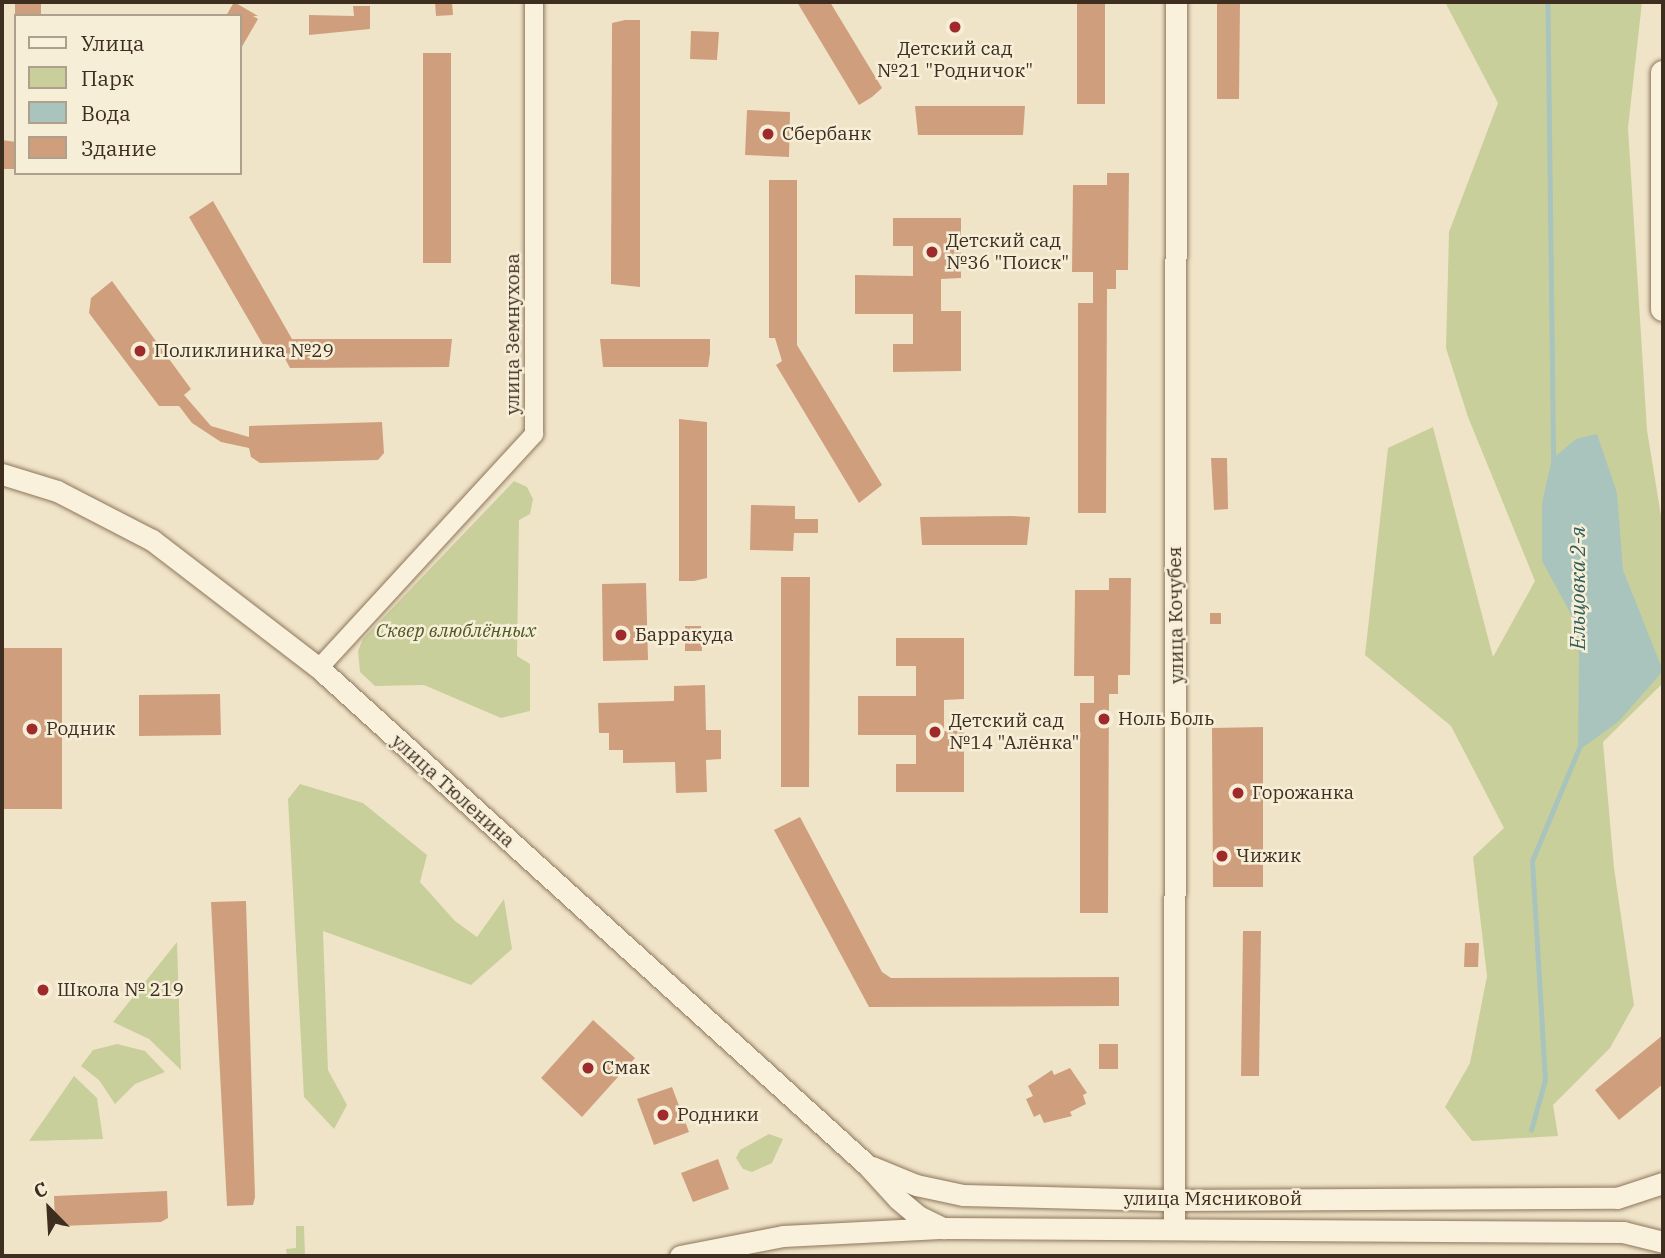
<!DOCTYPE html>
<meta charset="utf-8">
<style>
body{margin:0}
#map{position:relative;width:1665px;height:1258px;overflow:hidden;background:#f0e4c8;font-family:"IBM Plex Serif",serif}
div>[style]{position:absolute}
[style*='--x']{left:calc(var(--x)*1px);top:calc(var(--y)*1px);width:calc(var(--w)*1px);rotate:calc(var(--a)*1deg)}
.green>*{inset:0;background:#c9cf9b}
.water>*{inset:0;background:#a9c4bc}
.stream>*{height:4.5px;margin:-2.25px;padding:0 2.25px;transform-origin:2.25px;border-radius:2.25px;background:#a9c4bc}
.building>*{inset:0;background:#cf9f7d}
.roads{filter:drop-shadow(0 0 2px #8d765c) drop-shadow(0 0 2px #8d765c)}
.minor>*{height:18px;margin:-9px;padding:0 9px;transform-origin:9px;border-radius:9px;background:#faf1dc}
.tertiary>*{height:21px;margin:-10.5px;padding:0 10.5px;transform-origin:10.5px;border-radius:10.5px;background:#faf1dc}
.secondary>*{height:24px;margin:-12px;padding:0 12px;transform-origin:12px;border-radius:12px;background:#faf1dc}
.dots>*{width:19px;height:19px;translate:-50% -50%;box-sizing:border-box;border:4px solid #f7eed8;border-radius:50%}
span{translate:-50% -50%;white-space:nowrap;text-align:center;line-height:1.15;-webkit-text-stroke:5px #f7eed8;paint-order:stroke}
.poi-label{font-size:19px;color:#3d2e20}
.left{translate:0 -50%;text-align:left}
.street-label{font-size:19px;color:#3d2e20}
.park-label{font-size:19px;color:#4d5a26;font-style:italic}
.water-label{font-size:21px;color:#2f5d5a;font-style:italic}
.frame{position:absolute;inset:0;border:4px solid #3d2e20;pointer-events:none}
.legend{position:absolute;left:14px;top:14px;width:228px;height:161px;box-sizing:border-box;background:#f7eed8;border:2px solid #ada18e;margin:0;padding:9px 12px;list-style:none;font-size:21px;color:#3d2e20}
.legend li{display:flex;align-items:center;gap:14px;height:35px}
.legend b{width:35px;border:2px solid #ada18e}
.north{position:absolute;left:14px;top:1174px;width:70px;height:70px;-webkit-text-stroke:5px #f7eed8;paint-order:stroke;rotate:336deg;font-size:19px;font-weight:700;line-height:28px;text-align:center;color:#3d2e20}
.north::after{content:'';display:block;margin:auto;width:24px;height:32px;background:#3d2e20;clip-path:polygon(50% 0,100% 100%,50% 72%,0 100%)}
</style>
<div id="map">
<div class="green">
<i style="clip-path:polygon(1445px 2px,1642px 2px,1628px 128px,1647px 430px,1663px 528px,1663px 683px,1603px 742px,1614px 868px,1634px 1005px,1610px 1048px,1553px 1105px,1558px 1136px,1472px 1141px,1445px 1107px,1470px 1063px,1487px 976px,1473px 857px,1504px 828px,1451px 726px,1365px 655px,1388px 448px,1433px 427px,1493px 657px,1535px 581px,1468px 417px,1446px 348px,1449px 232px,1498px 103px)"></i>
<i style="clip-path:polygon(514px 481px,527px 487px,533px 499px,530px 514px,519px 520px,517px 656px,530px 664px,530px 711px,501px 718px,424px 685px,375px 686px,360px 672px,358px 651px,363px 639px)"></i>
<i style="clip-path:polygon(300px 784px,363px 803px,427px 855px,420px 882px,455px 921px,477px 937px,504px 899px,512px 949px,471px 985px,323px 931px,328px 1070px,347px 1105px,334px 1129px,304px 1097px,288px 799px)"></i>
<i style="clip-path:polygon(177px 942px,181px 1070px,149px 1039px,113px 1022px)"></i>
<i style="clip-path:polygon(117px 1044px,145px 1051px,165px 1072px,135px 1084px,115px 1104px,99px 1080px,81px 1066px,93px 1050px)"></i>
<i style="clip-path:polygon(74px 1076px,97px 1098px,103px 1139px,29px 1141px)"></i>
<i style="clip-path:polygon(769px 1134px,783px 1139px,772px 1163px,752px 1172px,743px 1169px,736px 1158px,740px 1150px)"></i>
<i style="clip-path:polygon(296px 1226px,304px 1226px,305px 1256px,287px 1256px,286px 1249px,296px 1248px)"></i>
</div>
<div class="water">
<i style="clip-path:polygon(1597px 434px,1617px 493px,1623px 570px,1663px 671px,1618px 722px,1578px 751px,1579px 655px,1573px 618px,1542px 561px,1542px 503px,1552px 459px,1576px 439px)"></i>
</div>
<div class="stream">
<i style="--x:1548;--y:2;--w:460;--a:89.3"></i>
<i style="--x:1531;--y:1130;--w:52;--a:-74.4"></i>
<i style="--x:1545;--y:1080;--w:219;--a:-93.4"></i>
<i style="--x:1532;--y:861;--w:122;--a:-67.4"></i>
</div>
<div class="building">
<i style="clip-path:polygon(15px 2px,41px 2px,41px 16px,15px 16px)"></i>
<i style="clip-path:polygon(234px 2px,258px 16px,253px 16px,258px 19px,240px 50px,240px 16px,226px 16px)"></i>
<i style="clip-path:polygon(435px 2px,452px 2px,453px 15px,436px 16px)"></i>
<i style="clip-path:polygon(797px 2px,830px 2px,882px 88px,872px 97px,859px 105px)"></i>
<i style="clip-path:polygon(1077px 2px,1105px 2px,1105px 104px,1077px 104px)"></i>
<i style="clip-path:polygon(1217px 2px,1240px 2px,1239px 99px,1217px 99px)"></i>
<i style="clip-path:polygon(353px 6px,370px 6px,370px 29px,309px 35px,309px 15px,354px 16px)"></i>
<i style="clip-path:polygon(625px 20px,640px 20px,640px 287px,611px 284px,612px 23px)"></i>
<i style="clip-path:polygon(691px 31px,719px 32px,717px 60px,690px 59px)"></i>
<i style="clip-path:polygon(423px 53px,451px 53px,451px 263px,423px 263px)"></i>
<i style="clip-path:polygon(915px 106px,1025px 106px,1023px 135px,918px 135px)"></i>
<i style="clip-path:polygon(747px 110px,790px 112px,789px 157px,745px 155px)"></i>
<i style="clip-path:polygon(2px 140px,16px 142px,16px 169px,2px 169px)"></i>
<i style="clip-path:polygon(1107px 173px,1129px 173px,1128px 270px,1116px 270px,1116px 289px,1107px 289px,1106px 513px,1078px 513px,1078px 303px,1093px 303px,1093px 272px,1072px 272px,1073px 185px,1107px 185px)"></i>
<i style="clip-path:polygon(769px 180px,797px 180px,797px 345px,882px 485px,859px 503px,776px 365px,782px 361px,775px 338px,769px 338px)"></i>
<i style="clip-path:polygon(213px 201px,292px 339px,452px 339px,449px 367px,290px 368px,283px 355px,269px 355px,189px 217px)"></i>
<i style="clip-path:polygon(893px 218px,961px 218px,961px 278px,941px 279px,941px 311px,961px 311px,961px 371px,893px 372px,893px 344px,913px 344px,913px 314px,855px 314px,855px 275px,913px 276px,913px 246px,893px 246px)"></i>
<i style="clip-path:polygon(112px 281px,191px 389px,184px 395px,211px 426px,249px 437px,249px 426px,382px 422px,384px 453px,378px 460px,260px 463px,251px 457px,249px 448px,221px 442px,192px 423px,179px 406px,159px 406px,89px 313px,91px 298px)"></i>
<i style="clip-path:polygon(600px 339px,710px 339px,710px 354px,708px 367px,603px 367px)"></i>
<i style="clip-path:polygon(679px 419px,707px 422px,707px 578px,694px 581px,679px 581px)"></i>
<i style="clip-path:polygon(1211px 458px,1227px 458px,1228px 509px,1214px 510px)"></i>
<i style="clip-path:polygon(751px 505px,795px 506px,795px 519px,818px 519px,818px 533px,794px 533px,793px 551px,750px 550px)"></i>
<i style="clip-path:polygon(1011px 516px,1030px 517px,1027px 545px,922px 545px,920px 517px)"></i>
<i style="clip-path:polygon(781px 577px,810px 577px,809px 787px,781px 787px)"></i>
<i style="clip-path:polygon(1109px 578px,1131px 578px,1130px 675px,1118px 675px,1118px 694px,1109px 694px,1108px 913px,1080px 913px,1080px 703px,1094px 703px,1094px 676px,1074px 676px,1075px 590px,1109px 590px)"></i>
<i style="clip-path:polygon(646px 583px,648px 660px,603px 661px,602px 584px)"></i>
<i style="clip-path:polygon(1210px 613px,1221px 613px,1221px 624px,1210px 624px)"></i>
<i style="clip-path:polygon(685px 626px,701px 626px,702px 651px,685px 651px)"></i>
<i style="clip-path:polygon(896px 638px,964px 638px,964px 699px,944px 700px,944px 731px,964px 731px,964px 792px,896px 792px,896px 764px,916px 764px,916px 735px,858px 735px,858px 696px,916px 696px,916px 666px,896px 666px)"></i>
<i style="clip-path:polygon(2px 648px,62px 648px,62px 809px,2px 809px)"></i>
<i style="clip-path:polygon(705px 685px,706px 730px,721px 730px,721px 759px,706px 760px,707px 792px,676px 793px,675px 762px,623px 763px,623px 750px,609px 750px,609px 733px,599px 733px,598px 703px,674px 701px,674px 686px)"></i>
<i style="clip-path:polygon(220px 694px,221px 735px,139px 736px,139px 695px)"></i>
<i style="clip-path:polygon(1263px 727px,1263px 887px,1213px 887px,1212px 728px)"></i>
<i style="clip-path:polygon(800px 817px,882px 972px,891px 978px,1119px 977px,1119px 1006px,869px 1007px,774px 830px)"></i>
<i style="clip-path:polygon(246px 901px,255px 1197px,253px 1205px,227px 1206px,211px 902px)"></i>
<i style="clip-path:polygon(1243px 931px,1261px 931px,1259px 1076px,1241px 1076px)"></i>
<i style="clip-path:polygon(1465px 943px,1479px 943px,1478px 967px,1464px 967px)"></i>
<i style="clip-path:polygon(593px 1020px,635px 1058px,582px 1117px,541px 1078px)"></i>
<i style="clip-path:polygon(1663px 1035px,1663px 1084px,1619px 1120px,1595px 1090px)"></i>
<i style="clip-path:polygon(1099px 1044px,1118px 1044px,1118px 1069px,1099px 1069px)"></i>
<i style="clip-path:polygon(1070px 1068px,1087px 1093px,1083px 1095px,1086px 1104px,1070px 1112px,1072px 1116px,1044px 1123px,1040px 1114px,1034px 1117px,1026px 1099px,1033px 1096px,1028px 1086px,1052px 1070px,1054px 1075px)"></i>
<i style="clip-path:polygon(672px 1087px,689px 1132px,654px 1145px,637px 1099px)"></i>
<i style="clip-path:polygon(718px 1159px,729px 1189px,693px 1202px,681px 1173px)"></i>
<i style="clip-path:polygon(167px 1191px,168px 1218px,161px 1222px,62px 1226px,55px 1222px,54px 1196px)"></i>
</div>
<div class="roads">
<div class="minor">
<i style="--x:319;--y:668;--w:318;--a:-47.4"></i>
<i style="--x:534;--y:434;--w:432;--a:-90"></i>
</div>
<div class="tertiary">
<i style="--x:2;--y:474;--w:58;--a:17.2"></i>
<i style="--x:57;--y:491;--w:107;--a:27.3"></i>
<i style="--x:152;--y:540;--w:210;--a:37.5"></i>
<i style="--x:319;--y:668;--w:740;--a:42.21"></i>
<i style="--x:867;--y:1165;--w:46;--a:47.6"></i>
<i style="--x:898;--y:1199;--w:26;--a:40"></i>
<i style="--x:918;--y:1216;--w:28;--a:26"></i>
<i style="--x:943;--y:1228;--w:680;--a:0.34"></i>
<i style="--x:1623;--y:1232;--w:41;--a:14"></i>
<i style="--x:872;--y:1167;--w:48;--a:22.2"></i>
<i style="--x:916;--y:1185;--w:48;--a:12"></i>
<i style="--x:963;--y:1195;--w:212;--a:1.4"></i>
<i style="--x:1175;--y:1200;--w:442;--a:-0.3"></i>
<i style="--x:1617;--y:1198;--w:48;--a:-18.1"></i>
<i style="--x:1174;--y:1228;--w:1226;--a:-89.91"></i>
<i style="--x:680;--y:1256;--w:105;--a:-11"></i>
<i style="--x:783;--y:1236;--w:157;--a:-2.9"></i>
</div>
<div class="secondary">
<i style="--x:1663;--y:73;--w:236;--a:90"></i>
</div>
</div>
<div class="dots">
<i style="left:955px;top:27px;background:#9e2a2b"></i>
<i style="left:768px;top:134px;background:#9e2a2b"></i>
<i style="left:932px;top:252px;background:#9e2a2b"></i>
<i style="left:140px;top:351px;background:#9e2a2b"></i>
<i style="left:621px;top:635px;background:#9e2a2b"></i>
<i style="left:1104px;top:719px;background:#9e2a2b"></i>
<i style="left:32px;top:729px;background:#9e2a2b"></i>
<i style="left:935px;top:732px;background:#9e2a2b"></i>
<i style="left:1238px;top:793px;background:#9e2a2b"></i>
<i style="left:1222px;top:856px;background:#9e2a2b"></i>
<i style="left:43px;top:990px;background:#9e2a2b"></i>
<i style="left:588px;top:1068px;background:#9e2a2b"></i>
<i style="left:663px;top:1115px;background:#9e2a2b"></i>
</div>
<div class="poi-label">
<span style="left:955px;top:60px">Детский сад<br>№21 "Родничок"</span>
<span class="left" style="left:782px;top:134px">Сбербанк</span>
<span class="left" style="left:946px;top:252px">Детский сад<br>№36 "Поиск"</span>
<span class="left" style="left:154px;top:351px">Поликлиника №29</span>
<span class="left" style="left:635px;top:635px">Барракуда</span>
<span class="left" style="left:1118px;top:719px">Ноль Боль</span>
<span class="left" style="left:949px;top:732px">Детский сад<br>№14 "Алёнка"</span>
<span class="left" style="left:46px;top:729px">Родник</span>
<span class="left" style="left:1252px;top:793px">Горожанка</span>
<span class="left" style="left:1236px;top:856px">Чижик</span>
<span class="left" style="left:57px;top:990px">Школа № 219</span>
<span class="left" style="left:602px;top:1068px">Смак</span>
<span class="left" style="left:677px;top:1115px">Родники</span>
</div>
<div class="street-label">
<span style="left:513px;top:334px;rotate:-90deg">улица Земнухова</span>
<span style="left:1176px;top:615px;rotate:-91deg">улица Кочубея</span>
<span style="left:453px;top:791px;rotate:42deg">улица Тюленина</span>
<span style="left:1213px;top:1199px">улица Мясниковой</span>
</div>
<div class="park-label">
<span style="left:456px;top:631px">Сквер влюблённых</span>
</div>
<div class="water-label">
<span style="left:1577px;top:588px;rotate:-90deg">Ельцовка 2-я</span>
</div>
<div class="frame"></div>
<ul class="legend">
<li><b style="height:9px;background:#faf1dc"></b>Улица</li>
<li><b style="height:19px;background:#c9cf9b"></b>Парк</li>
<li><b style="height:19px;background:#a9c4bc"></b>Вода</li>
<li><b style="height:19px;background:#cf9f7d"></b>Здание</li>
</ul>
<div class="north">С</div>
</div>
